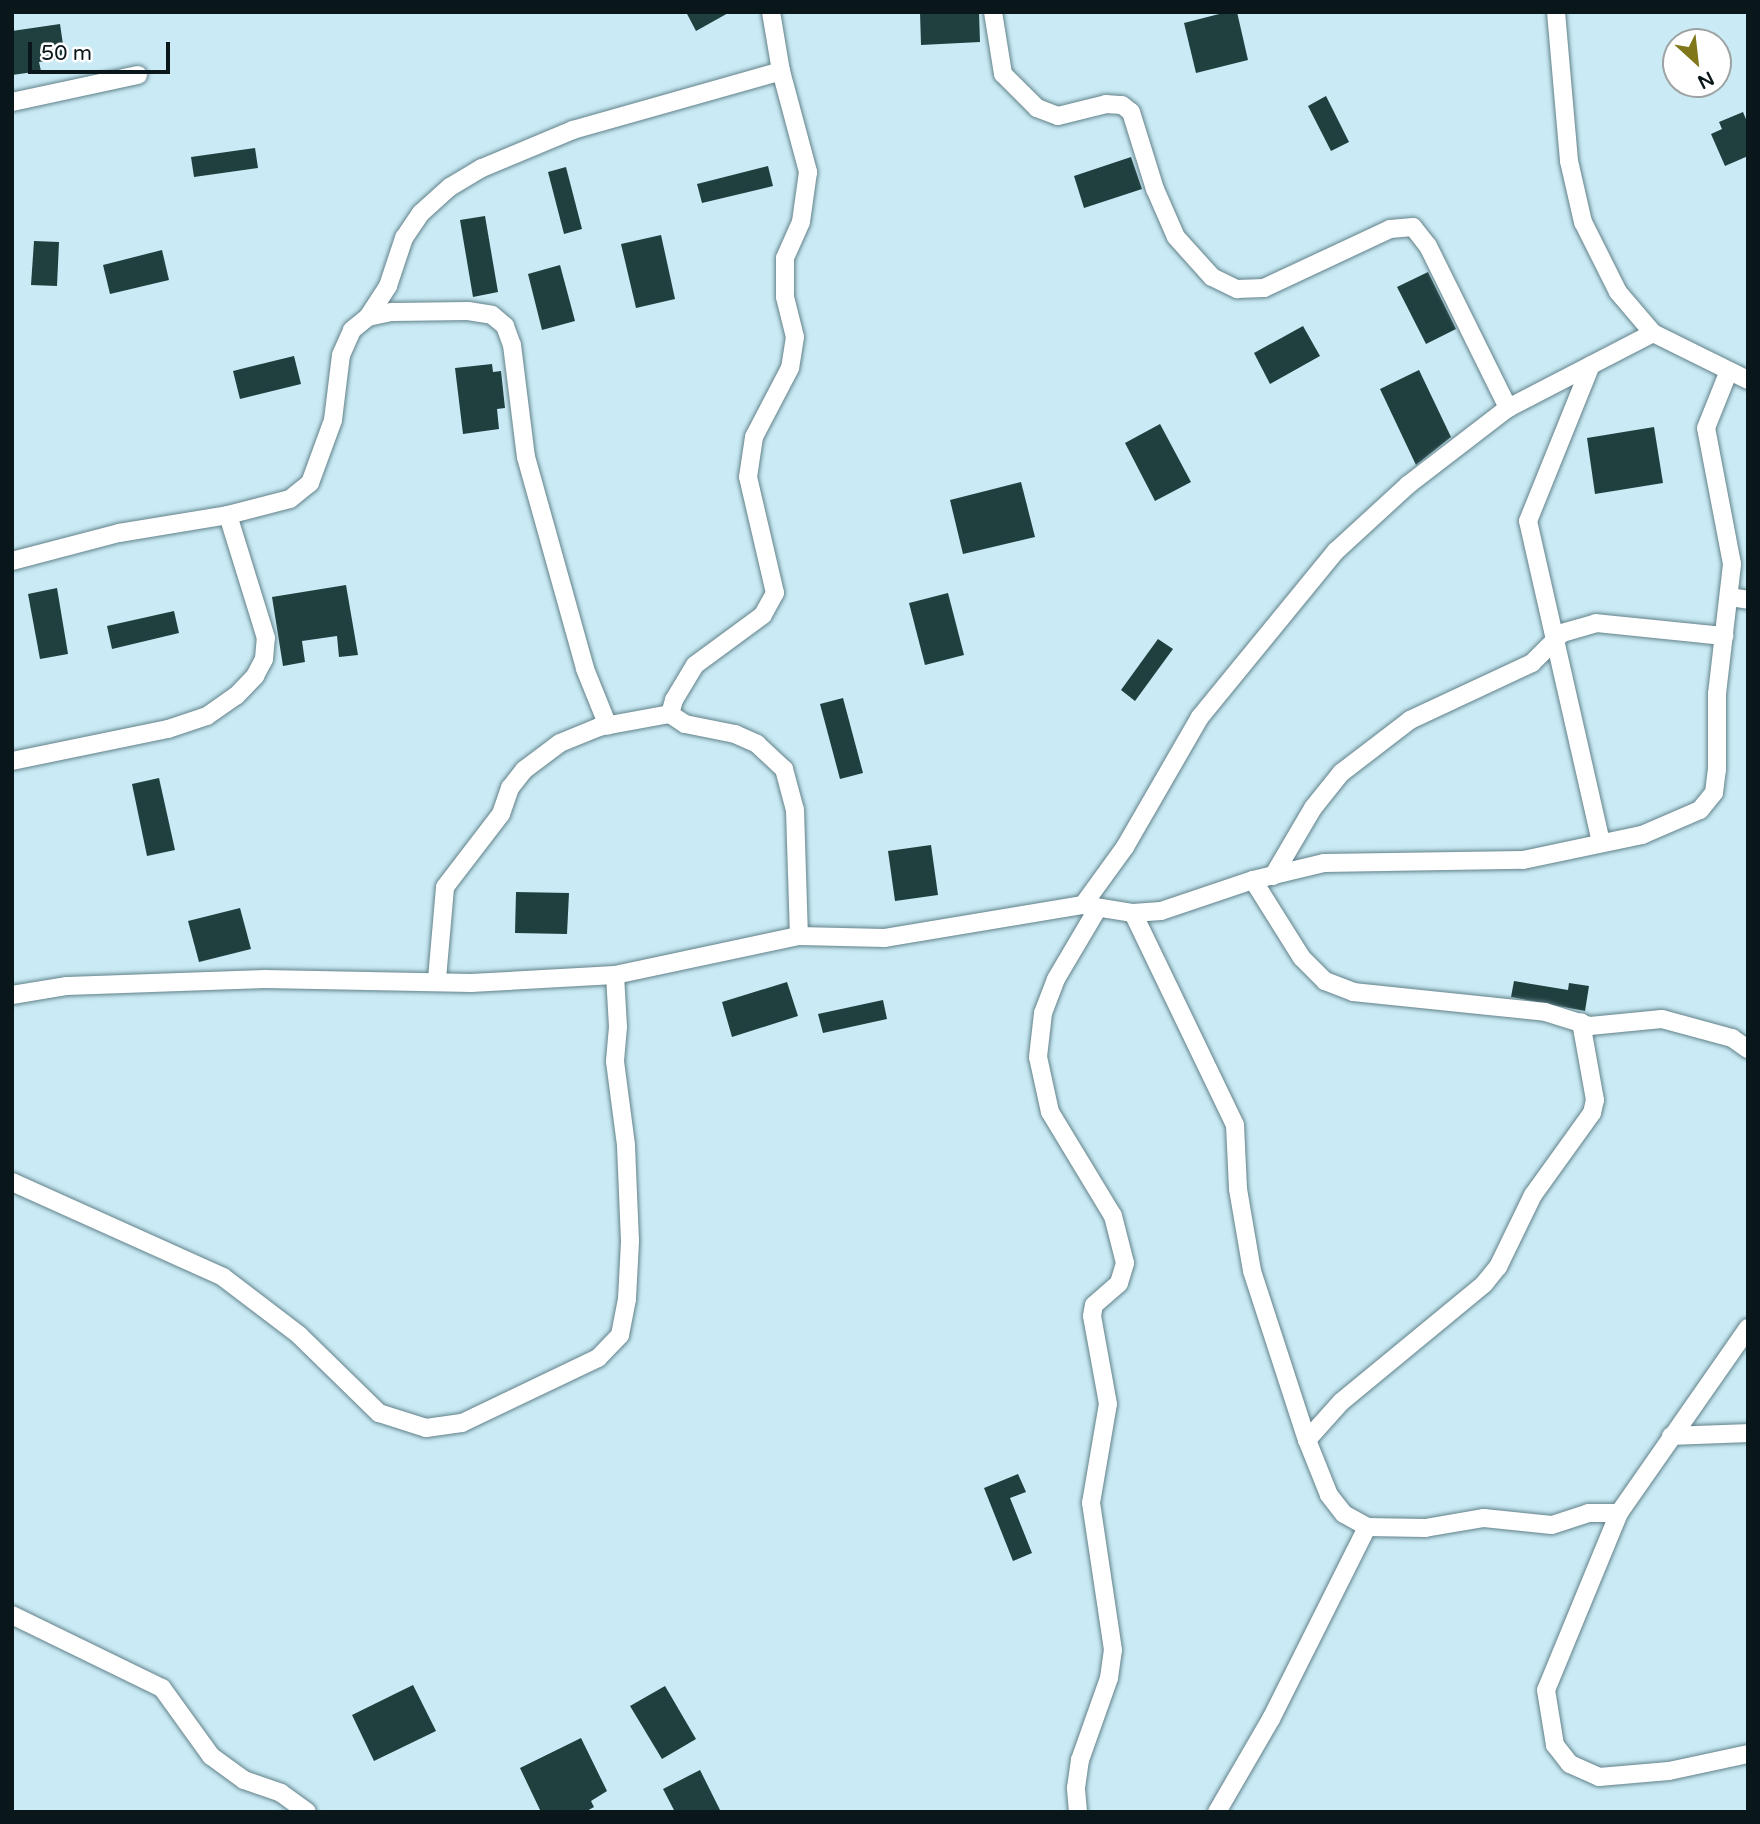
<!DOCTYPE html>
<style>
body{margin:0}
#map{position:relative;width:1760px;height:1824px;overflow:hidden;background:#caebf5;font-family:"Varela Round",sans-serif}
div>[style]{position:absolute}
[style*='--x']{left:calc(var(--x)*1px);top:calc(var(--y)*1px);width:calc(var(--w)*1px);rotate:calc(var(--a)*1deg)}
.building>*{inset:0;background:#203f3f}
.roads{filter:drop-shadow(0 0 2px #62818a) drop-shadow(0 0 2px #62818a)}
.street>*{height:18px;margin:-9px;padding:0 9px;transform-origin:9px;border-radius:9px;background:#fff}
span{translate:-50% -50%;white-space:nowrap;text-align:center;line-height:1.15;-webkit-text-stroke:7px #fff;paint-order:stroke}
.frame{position:absolute;inset:0;border:14px solid #0a171a;pointer-events:none}
.north{position:absolute;left:1662px;top:28px;width:70px;height:70px;box-sizing:border-box;background:#fff;border:2px solid #9da2a3;border-radius:50%;rotate:153deg;font-size:19px;font-weight:700;line-height:28px;text-align:center;color:#0a171a}
.north::after{content:'';display:block;margin:auto;width:24px;height:32px;background:#80761a;clip-path:polygon(50% 0,100% 100%,50% 72%,0 100%)}
.scale{position:absolute;left:28px;top:42px;width:142px;height:32px;box-sizing:border-box;border:4px solid #0a171a;border-top:0;padding-left:9px;font-size:21px;line-height:24px;white-space:nowrap;color:#0a171a;-webkit-text-stroke:5px #fff;paint-order:stroke}
</style>
<div id="map">
<div class="building">
<i style="clip-path:polygon(686px 12px,730px 12px,696px 31px)"></i>
<i style="clip-path:polygon(920px 12px,979px 12px,980px 42px,921px 45px)"></i>
<i style="clip-path:polygon(1227px 12px,1237px 12px,1248px 60px,1196px 73px,1184px 23px)"></i>
<i style="clip-path:polygon(60px 24px,65px 58px,39px 62px,41px 71px,12px 75px,12px 31px)"></i>
<i style="clip-path:polygon(1326px 96px,1349px 142px,1331px 151px,1308px 106px)"></i>
<i style="clip-path:polygon(1743px 112px,1748px 124px,1748px 156px,1725px 166px,1711px 134px,1722px 129px,1719px 122px)"></i>
<i style="clip-path:polygon(255px 148px,258px 168px,194px 177px,191px 157px)"></i>
<i style="clip-path:polygon(1131px 157px,1142px 189px,1084px 208px,1074px 176px)"></i>
<i style="clip-path:polygon(768px 166px,773px 186px,702px 203px,697px 184px)"></i>
<i style="clip-path:polygon(566px 167px,582px 229px,564px 234px,548px 172px)"></i>
<i style="clip-path:polygon(485px 216px,498px 292px,473px 297px,460px 220px)"></i>
<i style="clip-path:polygon(661px 235px,675px 299px,636px 308px,621px 244px)"></i>
<i style="clip-path:polygon(34px 241px,59px 242px,57px 286px,31px 285px)"></i>
<i style="clip-path:polygon(162px 250px,169px 280px,110px 294px,103px 265px)"></i>
<i style="clip-path:polygon(560px 265px,575px 321px,542px 330px,528px 274px)"></i>
<i style="clip-path:polygon(1428px 272px,1456px 329px,1426px 344px,1397px 287px)"></i>
<i style="clip-path:polygon(1303px 326px,1320px 356px,1270px 384px,1254px 353px)"></i>
<i style="clip-path:polygon(294px 356px,301px 384px,240px 399px,233px 371px)"></i>
<i style="clip-path:polygon(492px 364px,493px 372px,501px 371px,505px 408px,497px 409px,499px 429px,463px 434px,455px 368px)"></i>
<i style="clip-path:polygon(1419px 370px,1451px 437px,1416px 465px,1380px 389px)"></i>
<i style="clip-path:polygon(1160px 424px,1191px 482px,1155px 501px,1125px 443px)"></i>
<i style="clip-path:polygon(1654px 427px,1663px 483px,1595px 494px,1587px 438px)"></i>
<i style="clip-path:polygon(1021px 482px,1035px 537px,963px 554px,950px 500px)"></i>
<i style="clip-path:polygon(346px 585px,358px 655px,339px 657px,337px 636px,302px 641px,305px 662px,283px 666px,272px 597px)"></i>
<i style="clip-path:polygon(57px 588px,68px 654px,40px 659px,28px 594px)"></i>
<i style="clip-path:polygon(948px 593px,964px 655px,925px 665px,909px 603px)"></i>
<i style="clip-path:polygon(174px 611px,179px 633px,112px 649px,107px 626px)"></i>
<i style="clip-path:polygon(1158px 639px,1173px 649px,1135px 701px,1121px 690px)"></i>
<i style="clip-path:polygon(843px 698px,863px 773px,840px 779px,820px 704px)"></i>
<i style="clip-path:polygon(159px 778px,175px 850px,147px 856px,132px 784px)"></i>
<i style="clip-path:polygon(931px 845px,938px 895px,895px 901px,888px 851px)"></i>
<i style="clip-path:polygon(516px 892px,569px 893px,567px 934px,515px 933px)"></i>
<i style="clip-path:polygon(240px 908px,251px 949px,199px 962px,188px 921px)"></i>
<i style="clip-path:polygon(1514px 981px,1568px 990px,1569px 983px,1589px 986px,1585px 1011px,1511px 997px)"></i>
<i style="clip-path:polygon(787px 982px,798px 1016px,732px 1037px,722px 1002px)"></i>
<i style="clip-path:polygon(883px 1000px,887px 1019px,823px 1033px,818px 1014px)"></i>
<i style="clip-path:polygon(1018px 1474px,1026px 1492px,1010px 1498px,1032px 1553px,1013px 1561px,984px 1488px)"></i>
<i style="clip-path:polygon(413px 1685px,436px 1731px,374px 1761px,352px 1715px)"></i>
<i style="clip-path:polygon(665px 1686px,696px 1739px,662px 1759px,630px 1706px)"></i>
<i style="clip-path:polygon(581px 1738px,607px 1791px,591px 1801px,594px 1807px,585px 1812px,541px 1812px,520px 1768px)"></i>
<i style="clip-path:polygon(700px 1770px,721px 1812px,675px 1812px,663px 1789px)"></i>
</div>
<div class="roads">
<div class="street">
<i style="--x:771;--y:12;--w:60;--a:80.4"></i>
<i style="--x:781;--y:71;--w:105;--a:75"></i>
<i style="--x:808;--y:172;--w:50;--a:98"></i>
<i style="--x:801;--y:222;--w:39;--a:114"></i>
<i style="--x:785;--y:258;--w:39;--a:90"></i>
<i style="--x:785;--y:297;--w:41;--a:76"></i>
<i style="--x:795;--y:337;--w:31;--a:99"></i>
<i style="--x:790;--y:368;--w:78;--a:117.6"></i>
<i style="--x:754;--y:437;--w:40;--a:98.5"></i>
<i style="--x:748;--y:477;--w:119;--a:76.9"></i>
<i style="--x:775;--y:593;--w:25;--a:119"></i>
<i style="--x:763;--y:615;--w:84;--a:143.7"></i>
<i style="--x:695;--y:665;--w:41;--a:121"></i>
<i style="--x:674;--y:700;--w:15;--a:106"></i>
<i style="--x:670;--y:714;--w:18;--a:34"></i>
<i style="--x:685;--y:724;--w:51;--a:11.3"></i>
<i style="--x:735;--y:734;--w:24;--a:24"></i>
<i style="--x:757;--y:744;--w:37;--a:43"></i>
<i style="--x:784;--y:769;--w:42;--a:75"></i>
<i style="--x:795;--y:810;--w:126;--a:88.2"></i>
<i style="--x:993;--y:12;--w:63;--a:80.8"></i>
<i style="--x:1003;--y:74;--w:48;--a:45"></i>
<i style="--x:1037;--y:108;--w:22;--a:21"></i>
<i style="--x:1058;--y:116;--w:49;--a:-14"></i>
<i style="--x:1106;--y:104;--w:16;--a:4"></i>
<i style="--x:1122;--y:105;--w:11;--a:38"></i>
<i style="--x:1131;--y:112;--w:81;--a:72.7"></i>
<i style="--x:1155;--y:189;--w:52;--a:66.4"></i>
<i style="--x:1176;--y:237;--w:54;--a:48"></i>
<i style="--x:1212;--y:277;--w:28;--a:26"></i>
<i style="--x:1237;--y:289;--w:27;--a:-2"></i>
<i style="--x:1264;--y:288;--w:139;--a:-25.1"></i>
<i style="--x:1390;--y:229;--w:23;--a:-5"></i>
<i style="--x:1413;--y:227;--w:24;--a:52"></i>
<i style="--x:1428;--y:246;--w:181;--a:63.7"></i>
<i style="--x:1556;--y:12;--w:150;--a:85"></i>
<i style="--x:1569;--y:161;--w:63;--a:77.1"></i>
<i style="--x:1583;--y:222;--w:78;--a:63.4"></i>
<i style="--x:1618;--y:292;--w:54;--a:49.5"></i>
<i style="--x:1653;--y:333;--w:106;--a:26.3"></i>
<i style="--x:12;--y:102;--w:129;--a:-12.1"></i>
<i style="--x:368;--y:317;--w:37;--a:-57"></i>
<i style="--x:388;--y:286;--w:51;--a:-71.6"></i>
<i style="--x:404;--y:238;--w:30;--a:-56"></i>
<i style="--x:421;--y:213;--w:39;--a:-42"></i>
<i style="--x:450;--y:187;--w:37;--a:-31"></i>
<i style="--x:482;--y:168;--w:99;--a:-22.7"></i>
<i style="--x:573;--y:130;--w:216;--a:-15.8"></i>
<i style="--x:1591;--y:365;--w:168;--a:112"></i>
<i style="--x:1528;--y:521;--w:330;--a:77.2"></i>
<i style="--x:12;--y:561;--w:111;--a:-14.7"></i>
<i style="--x:119;--y:533;--w:110;--a:-9.4"></i>
<i style="--x:1730;--y:597;--w:18;--a:9"></i>
<i style="--x:12;--y:761;--w:159;--a:-11.6"></i>
<i style="--x:168;--y:729;--w:41;--a:-18.4"></i>
<i style="--x:207;--y:716;--w:35;--a:-35"></i>
<i style="--x:236;--y:696;--w:28;--a:-46"></i>
<i style="--x:255;--y:676;--w:19;--a:-62"></i>
<i style="--x:264;--y:659;--w:21;--a:-85"></i>
<i style="--x:266;--y:638;--w:129;--a:-107.2"></i>
<i style="--x:228;--y:515;--w:64;--a:-14.5"></i>
<i style="--x:290;--y:499;--w:26;--a:-39"></i>
<i style="--x:310;--y:483;--w:67;--a:-69.9"></i>
<i style="--x:333;--y:420;--w:65;--a:-83"></i>
<i style="--x:341;--y:355;--w:27;--a:-66"></i>
<i style="--x:352;--y:330;--w:21;--a:-39"></i>
<i style="--x:368;--y:317;--w:25;--a:-12"></i>
<i style="--x:392;--y:312;--w:76;--a:-0.8"></i>
<i style="--x:468;--y:311;--w:24;--a:9"></i>
<i style="--x:492;--y:315;--w:17;--a:40"></i>
<i style="--x:505;--y:326;--w:20;--a:70"></i>
<i style="--x:512;--y:345;--w:113;--a:82.9"></i>
<i style="--x:526;--y:457;--w:220;--a:74.4"></i>
<i style="--x:585;--y:669;--w:61;--a:68"></i>
<i style="--x:1273;--y:876;--w:79;--a:-59.5"></i>
<i style="--x:1313;--y:808;--w:45;--a:-51.3"></i>
<i style="--x:1341;--y:773;--w:87;--a:-37.5"></i>
<i style="--x:1410;--y:720;--w:135;--a:-25"></i>
<i style="--x:1532;--y:663;--w:42;--a:-45"></i>
<i style="--x:1562;--y:633;--w:35;--a:-16"></i>
<i style="--x:1596;--y:623;--w:129;--a:5.8"></i>
<i style="--x:1253;--y:880;--w:92;--a:57.9"></i>
<i style="--x:1302;--y:958;--w:33;--a:45"></i>
<i style="--x:1325;--y:981;--w:30;--a:21"></i>
<i style="--x:1353;--y:992;--w:193;--a:5.9"></i>
<i style="--x:1545;--y:1012;--w:47;--a:17.3"></i>
<i style="--x:1590;--y:1026;--w:72;--a:-5.6"></i>
<i style="--x:1662;--y:1019;--w:73;--a:15.2"></i>
<i style="--x:1732;--y:1038;--w:19;--a:35"></i>
<i style="--x:1083;--y:905;--w:51;--a:9.1"></i>
<i style="--x:1133;--y:913;--w:28;--a:-4"></i>
<i style="--x:1161;--y:911;--w:97;--a:-18.6"></i>
<i style="--x:1253;--y:880;--w:73;--a:-13.5"></i>
<i style="--x:1324;--y:863;--w:199;--a:-0.9"></i>
<i style="--x:1523;--y:860;--w:122;--a:-11.9"></i>
<i style="--x:1642;--y:835;--w:63;--a:-23.3"></i>
<i style="--x:1700;--y:810;--w:22;--a:-51"></i>
<i style="--x:1714;--y:793;--w:23;--a:-83"></i>
<i style="--x:1717;--y:770;--w:76;--a:-90"></i>
<i style="--x:1717;--y:694;--w:131;--a:-83.4"></i>
<i style="--x:1732;--y:564;--w:138;--a:-100.8"></i>
<i style="--x:1706;--y:428;--w:59;--a:-68.2"></i>
<i style="--x:1133;--y:913;--w:235;--a:64.3"></i>
<i style="--x:1235;--y:1125;--w:64;--a:87.3"></i>
<i style="--x:1238;--y:1189;--w:83;--a:80.3"></i>
<i style="--x:1252;--y:1271;--w:178;--a:72"></i>
<i style="--x:1307;--y:1440;--w:59;--a:68.2"></i>
<i style="--x:1329;--y:1495;--w:24;--a:52"></i>
<i style="--x:1344;--y:1514;--w:26;--a:29"></i>
<i style="--x:437;--y:979;--w:92;--a:-85"></i>
<i style="--x:445;--y:887;--w:92;--a:-52.5"></i>
<i style="--x:501;--y:814;--w:28;--a:-71"></i>
<i style="--x:510;--y:788;--w:23;--a:-52"></i>
<i style="--x:524;--y:770;--w:45;--a:-36.9"></i>
<i style="--x:560;--y:743;--w:42;--a:-22.3"></i>
<i style="--x:599;--y:727;--w:72;--a:-10.4"></i>
<i style="--x:12;--y:995;--w:56;--a:-9.3"></i>
<i style="--x:67;--y:986;--w:198;--a:-2"></i>
<i style="--x:265;--y:979;--w:206;--a:1.1"></i>
<i style="--x:471;--y:983;--w:144;--a:-3.2"></i>
<i style="--x:615;--y:975;--w:188;--a:-12"></i>
<i style="--x:799;--y:936;--w:86;--a:1.3"></i>
<i style="--x:885;--y:938;--w:201;--a:-9.5"></i>
<i style="--x:1083;--y:905;--w:72;--a:-54.1"></i>
<i style="--x:1125;--y:847;--w:150;--a:-60"></i>
<i style="--x:1200;--y:717;--w:215;--a:-50.7"></i>
<i style="--x:1336;--y:551;--w:98;--a:-42.5"></i>
<i style="--x:1408;--y:485;--w:126;--a:-37.6"></i>
<i style="--x:1508;--y:408;--w:163;--a:-27.3"></i>
<i style="--x:12;--y:1182;--w:231;--a:24.2"></i>
<i style="--x:223;--y:1277;--w:96;--a:37.3"></i>
<i style="--x:299;--y:1335;--w:112;--a:44.3"></i>
<i style="--x:379;--y:1413;--w:49;--a:17.7"></i>
<i style="--x:426;--y:1428;--w:36;--a:-8"></i>
<i style="--x:462;--y:1423;--w:151;--a:-25.5"></i>
<i style="--x:598;--y:1358;--w:32;--a:-46"></i>
<i style="--x:620;--y:1335;--w:37;--a:-79"></i>
<i style="--x:627;--y:1299;--w:58;--a:-87"></i>
<i style="--x:630;--y:1241;--w:96;--a:-92.4"></i>
<i style="--x:626;--y:1145;--w:85;--a:-97.5"></i>
<i style="--x:615;--y:1061;--w:34;--a:-85"></i>
<i style="--x:618;--y:1027;--w:52;--a:-93.3"></i>
<i style="--x:1671;--y:1436;--w:77;--a:-2.2"></i>
<i style="--x:1307;--y:1440;--w:51;--a:-48.2"></i>
<i style="--x:1341;--y:1402;--w:185;--a:-39.5"></i>
<i style="--x:1484;--y:1284;--w:22;--a:-51"></i>
<i style="--x:1498;--y:1267;--w:80;--a:-64.1"></i>
<i style="--x:1533;--y:1195;--w:101;--a:-54.3"></i>
<i style="--x:1592;--y:1113;--w:13;--a:-77"></i>
<i style="--x:1595;--y:1100;--w:79;--a:-100.2"></i>
<i style="--x:1619;--y:1513;--w:191;--a:112.4"></i>
<i style="--x:1546;--y:1690;--w:56;--a:80.7"></i>
<i style="--x:1555;--y:1745;--w:24;--a:52"></i>
<i style="--x:1570;--y:1764;--w:32;--a:24"></i>
<i style="--x:1599;--y:1777;--w:70;--a:-4.9"></i>
<i style="--x:1669;--y:1771;--w:81;--a:-12.1"></i>
<i style="--x:12;--y:1615;--w:167;--a:26"></i>
<i style="--x:162;--y:1688;--w:84;--a:54.2"></i>
<i style="--x:211;--y:1756;--w:41;--a:36"></i>
<i style="--x:244;--y:1780;--w:39;--a:19"></i>
<i style="--x:281;--y:1793;--w:32;--a:36"></i>
<i style="--x:1078;--y:1812;--w:24;--a:-95"></i>
<i style="--x:1076;--y:1788;--w:28;--a:-82"></i>
<i style="--x:1080;--y:1760;--w:87;--a:-70.5"></i>
<i style="--x:1109;--y:1678;--w:28;--a:-82"></i>
<i style="--x:1113;--y:1650;--w:149;--a:-98.5"></i>
<i style="--x:1091;--y:1503;--w:100;--a:-80.3"></i>
<i style="--x:1108;--y:1404;--w:89;--a:-100.3"></i>
<i style="--x:1092;--y:1316;--w:11;--a:-80"></i>
<i style="--x:1094;--y:1305;--w:33;--a:-41"></i>
<i style="--x:1119;--y:1283;--w:21;--a:-73"></i>
<i style="--x:1125;--y:1263;--w:49;--a:-104.3"></i>
<i style="--x:1113;--y:1216;--w:122;--a:-121.2"></i>
<i style="--x:1050;--y:1112;--w:56;--a:-102.3"></i>
<i style="--x:1038;--y:1057;--w:44;--a:-83.5"></i>
<i style="--x:1043;--y:1013;--w:36;--a:-69"></i>
<i style="--x:1056;--y:979;--w:82;--a:-59.4"></i>
<i style="--x:1217;--y:1812;--w:108;--a:-59.9"></i>
<i style="--x:1271;--y:1719;--w:215;--a:-63.4"></i>
<i style="--x:1367;--y:1527;--w:58;--a:1"></i>
<i style="--x:1425;--y:1528;--w:60;--a:-9.6"></i>
<i style="--x:1484;--y:1518;--w:68;--a:5.9"></i>
<i style="--x:1552;--y:1525;--w:38;--a:-18"></i>
<i style="--x:1588;--y:1513;--w:31;--a:0"></i>
<i style="--x:1619;--y:1513;--w:226;--a:-55.1"></i>
</div>
</div>
<div class="frame"></div>
<div class="north">N</div>
<div class="scale">50 m</div>
</div>
